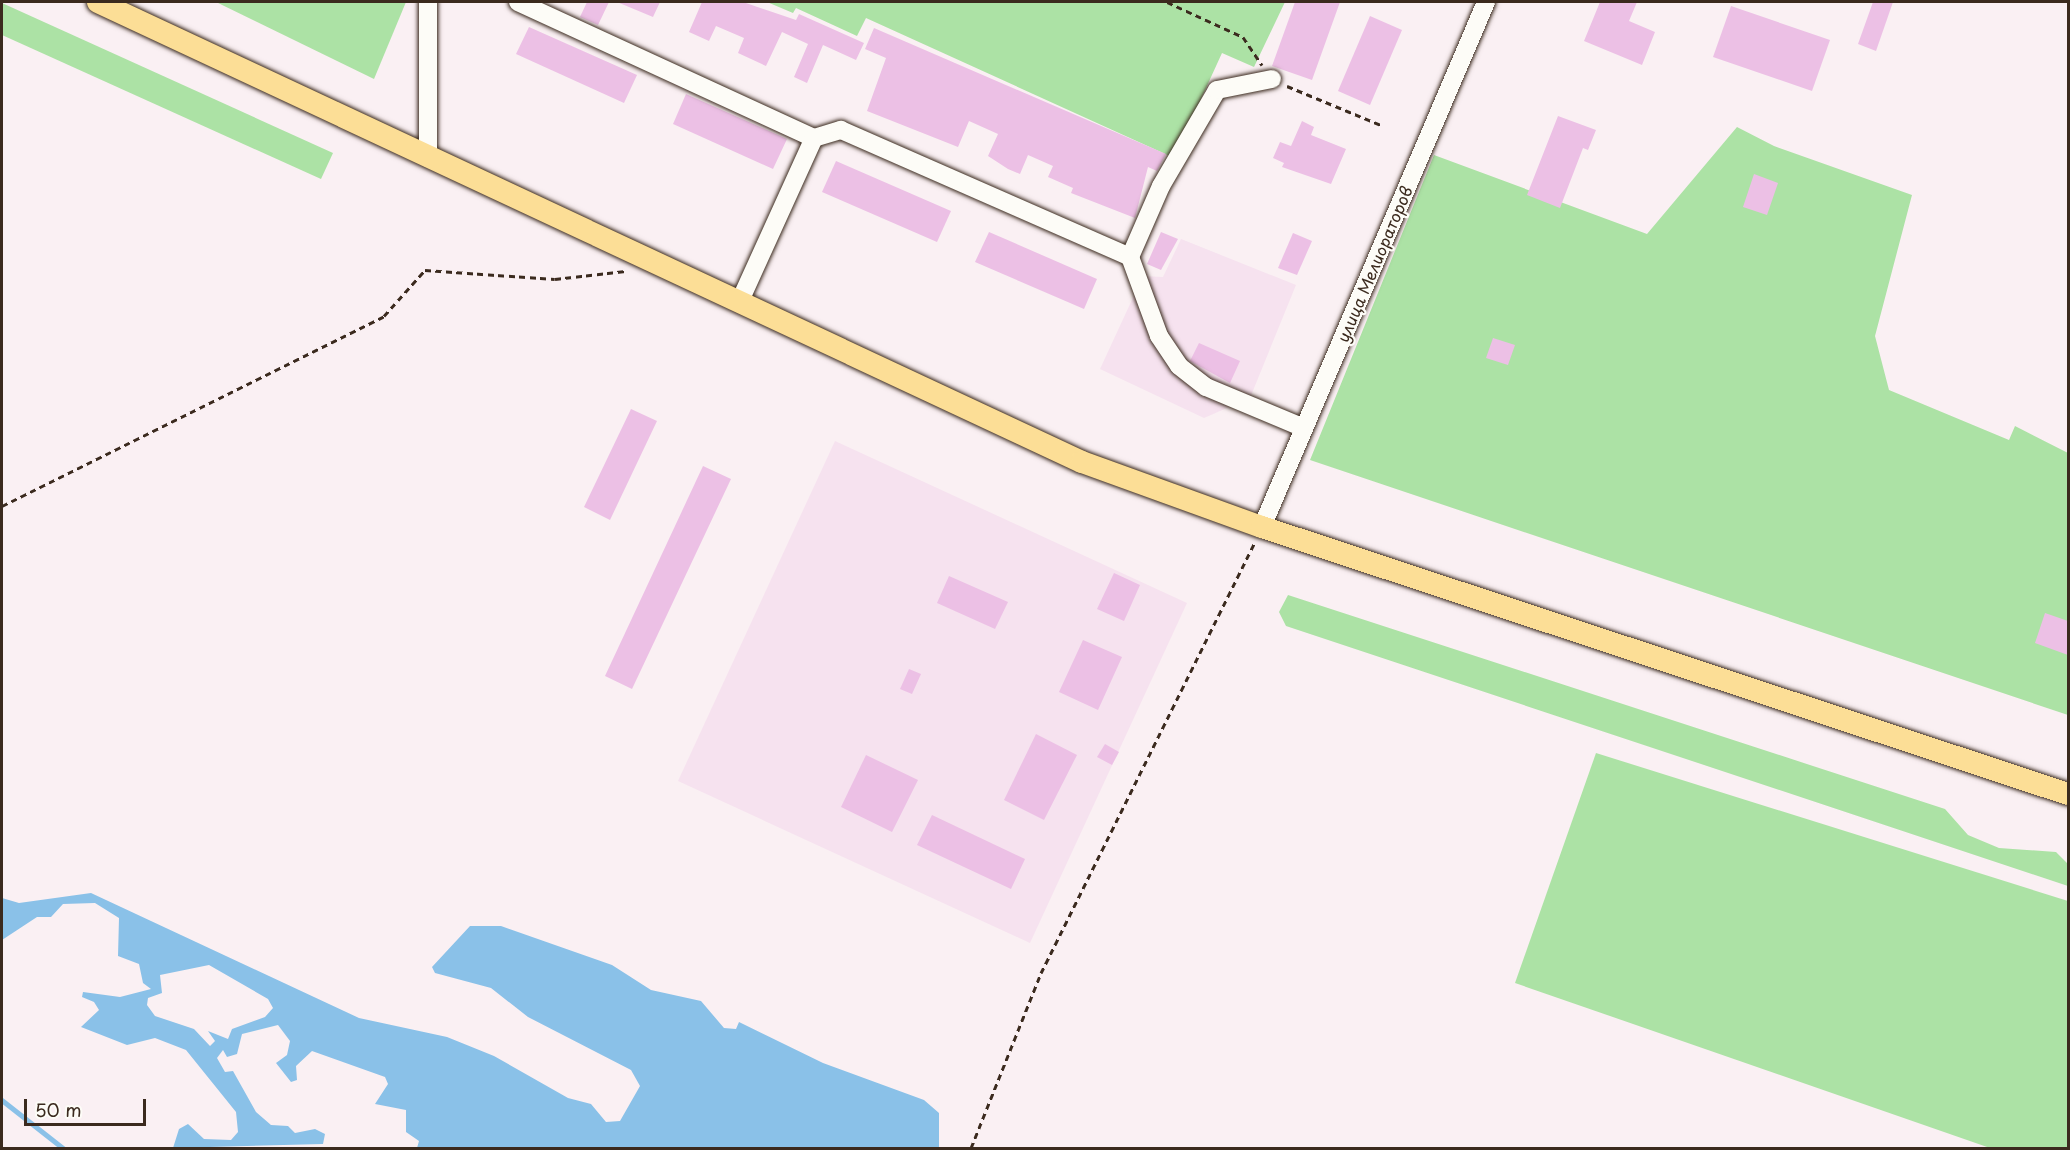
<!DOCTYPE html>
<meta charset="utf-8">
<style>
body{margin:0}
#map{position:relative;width:2070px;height:1150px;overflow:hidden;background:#faf0f3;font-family:"Playpen Sans",sans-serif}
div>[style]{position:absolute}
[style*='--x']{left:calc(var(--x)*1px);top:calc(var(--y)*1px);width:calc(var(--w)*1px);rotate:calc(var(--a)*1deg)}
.built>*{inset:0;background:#f6e2ef}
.green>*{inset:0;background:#ace2a5}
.water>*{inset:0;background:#8ac1e8}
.stream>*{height:4.5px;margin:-2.25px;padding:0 2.25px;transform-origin:2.25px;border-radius:2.25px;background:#8ac1e8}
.building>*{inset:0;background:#ecc0e5}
.path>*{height:3px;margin-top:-1.5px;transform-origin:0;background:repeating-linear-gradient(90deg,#3b2a1e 0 6px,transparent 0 10.5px)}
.roads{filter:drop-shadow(0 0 2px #3b2a1e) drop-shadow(0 0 2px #3b2a1e)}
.minor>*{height:18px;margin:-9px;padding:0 9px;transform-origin:9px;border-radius:9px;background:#fdfcf7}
.major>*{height:22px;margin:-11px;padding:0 11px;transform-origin:11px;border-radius:11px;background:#fcde96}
span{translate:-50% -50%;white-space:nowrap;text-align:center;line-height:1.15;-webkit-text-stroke:4.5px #fdfcf7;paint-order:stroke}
.street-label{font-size:16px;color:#3b2a1e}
.frame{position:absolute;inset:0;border:3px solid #3b2a1e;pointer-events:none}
.scale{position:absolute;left:24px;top:1099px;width:122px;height:27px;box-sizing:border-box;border:3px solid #3b2a1e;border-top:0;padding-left:8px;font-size:18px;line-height:21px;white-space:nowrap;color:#3b2a1e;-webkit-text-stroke:4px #fdfcf7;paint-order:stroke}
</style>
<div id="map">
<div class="built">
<i style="clip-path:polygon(1181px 239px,1296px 285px,1250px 398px,1204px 418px,1100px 369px,1143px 276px,1163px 277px)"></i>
<i style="clip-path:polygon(835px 441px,1187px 603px,1030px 943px,678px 781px)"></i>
</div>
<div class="green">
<i style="clip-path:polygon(216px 2px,406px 2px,374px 79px)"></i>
<i style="clip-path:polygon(767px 2px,1285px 2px,1254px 67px,1222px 53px,1174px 158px,866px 18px,857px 36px,796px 8px,793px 13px)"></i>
<i style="clip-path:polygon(2px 3px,333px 153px,321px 179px,2px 35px)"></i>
<i style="clip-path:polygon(1737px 127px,1774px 146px,1912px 195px,1875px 336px,1889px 390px,2009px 440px,2015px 426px,2068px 453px,2068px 715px,1310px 460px,1434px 155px,1647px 234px)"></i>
<i style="clip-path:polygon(1288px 595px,1945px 809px,1968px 835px,1999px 848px,2056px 852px,2068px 864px,2068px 886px,1286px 626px,1279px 612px)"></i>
<i style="clip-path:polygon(1596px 753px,2068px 901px,2068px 1148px,1990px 1148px,1515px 983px)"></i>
</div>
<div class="water">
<i style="clip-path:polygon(evenodd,91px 893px,359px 1018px,447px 1037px,494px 1056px,568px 1098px,591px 1104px,606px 1122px,620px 1121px,640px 1086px,631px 1070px,528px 1017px,491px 988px,435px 973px,432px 967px,470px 926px,501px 926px,612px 965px,651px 990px,701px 1001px,724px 1028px,736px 1029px,739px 1022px,823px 1063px,924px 1100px,939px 1113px,939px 1148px,417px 1148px,419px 1141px,406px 1132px,406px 1110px,375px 1104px,388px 1084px,385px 1077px,312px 1051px,296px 1066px,297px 1080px,291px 1082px,276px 1063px,287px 1055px,290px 1041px,278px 1025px,242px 1034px,237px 1054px,227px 1057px,223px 1050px,217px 1058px,225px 1072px,233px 1071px,256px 1112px,271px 1125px,288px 1126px,295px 1133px,315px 1129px,325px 1134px,323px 1144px,173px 1148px,179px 1129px,188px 1124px,204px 1139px,231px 1140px,238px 1132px,236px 1112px,186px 1050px,155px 1038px,127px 1045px,81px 1027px,99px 1010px,94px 1002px,82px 997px,83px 992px,120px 997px,151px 989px,143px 983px,139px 964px,118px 956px,119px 918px,95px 903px,63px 904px,51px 917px,37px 917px,2px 940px,2px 898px,19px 903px,91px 893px,209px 965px,268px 999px,273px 1008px,265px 1017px,232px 1029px,228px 1039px,208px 1031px,215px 1041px,210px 1046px,194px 1029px,155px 1016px,147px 1005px,148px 998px,162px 993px,160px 975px,209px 965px)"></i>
</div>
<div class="stream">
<i style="--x:2;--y:1100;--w:78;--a:38.2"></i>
</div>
<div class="building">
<i style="clip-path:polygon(587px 2px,609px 2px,598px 25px,580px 17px)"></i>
<i style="clip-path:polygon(617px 2px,660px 2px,653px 17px)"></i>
<i style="clip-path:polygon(702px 2px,743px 2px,796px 20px,799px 14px,864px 43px,856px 60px,823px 45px,807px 83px,794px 77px,808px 44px,782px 32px,766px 66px,738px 53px,744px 38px,716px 26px,709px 41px,689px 32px)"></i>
<i style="clip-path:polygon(1295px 2px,1340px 2px,1312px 80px,1272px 66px)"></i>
<i style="clip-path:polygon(1600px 2px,1637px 2px,1629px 21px,1655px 32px,1642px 65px,1584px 41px)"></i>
<i style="clip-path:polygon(1873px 2px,1893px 2px,1876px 51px,1858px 44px)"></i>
<i style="clip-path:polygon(1731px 6px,1830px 40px,1812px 91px,1713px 57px)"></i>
<i style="clip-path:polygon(1370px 16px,1402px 30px,1370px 105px,1338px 91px)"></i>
<i style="clip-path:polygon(529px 27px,637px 75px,624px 103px,516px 54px)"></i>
<i style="clip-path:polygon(874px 28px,1166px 154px,1157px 171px,1148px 167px,1135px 218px,1071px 193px,1073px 188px,1048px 177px,1053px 166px,1028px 155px,1020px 174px,1008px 169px,988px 156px,998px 134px,969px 121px,958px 147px,867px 111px,886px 58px,865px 49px)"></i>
<i style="clip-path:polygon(686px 94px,787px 139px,773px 169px,673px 124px)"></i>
<i style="clip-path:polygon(1558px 116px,1596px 130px,1588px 150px,1583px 148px,1560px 208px,1527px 195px)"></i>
<i style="clip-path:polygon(1302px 121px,1314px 127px,1311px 135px,1346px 149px,1331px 184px,1282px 167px,1284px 163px,1273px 158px,1280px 142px,1291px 146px)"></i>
<i style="clip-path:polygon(836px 161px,951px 211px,937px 242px,822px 192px)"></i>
<i style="clip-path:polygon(1754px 174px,1778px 183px,1767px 215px,1743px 207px)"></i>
<i style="clip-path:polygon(989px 232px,1097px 279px,1084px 309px,975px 262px)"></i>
<i style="clip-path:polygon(1161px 232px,1178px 239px,1161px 270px,1147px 264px)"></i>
<i style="clip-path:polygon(1293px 233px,1312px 241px,1297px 275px,1278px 268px)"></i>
<i style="clip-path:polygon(1493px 338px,1515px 345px,1508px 365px,1486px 358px)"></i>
<i style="clip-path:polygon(1199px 343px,1240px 361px,1230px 383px,1190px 361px)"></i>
<i style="clip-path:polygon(631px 409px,657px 421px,610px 520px,584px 507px)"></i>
<i style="clip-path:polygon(703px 466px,731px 479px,632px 689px,605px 676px)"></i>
<i style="clip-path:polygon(1114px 573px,1140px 585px,1124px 621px,1097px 609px)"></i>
<i style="clip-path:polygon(949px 576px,1008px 602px,995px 629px,937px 603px)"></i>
<i style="clip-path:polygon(2045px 613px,2068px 621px,2068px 655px,2035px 643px)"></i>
<i style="clip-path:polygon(1083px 640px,1122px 657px,1098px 710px,1059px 692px)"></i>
<i style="clip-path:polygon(909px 669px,921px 674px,912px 694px,900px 689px)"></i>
<i style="clip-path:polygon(1036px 734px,1077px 755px,1044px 820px,1004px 800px)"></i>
<i style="clip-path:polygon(1105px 744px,1119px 752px,1112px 765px,1097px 757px)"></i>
<i style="clip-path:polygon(866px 755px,918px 780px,892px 832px,841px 807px)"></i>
<i style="clip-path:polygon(932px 815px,1025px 859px,1011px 889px,917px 845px)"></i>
</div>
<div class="path">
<i style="--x:1167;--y:2;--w:84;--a:24.7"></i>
<i style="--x:1243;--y:37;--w:34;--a:56"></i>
<i style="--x:1287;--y:86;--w:104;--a:22.6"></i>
<i style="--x:2;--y:506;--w:427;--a:-26.4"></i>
<i style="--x:384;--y:316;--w:62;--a:-48.3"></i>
<i style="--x:425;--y:270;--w:130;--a:4"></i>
<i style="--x:555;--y:279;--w:71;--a:-6.4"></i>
<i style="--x:971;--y:1148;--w:188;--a:-68.2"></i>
<i style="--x:1041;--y:973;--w:481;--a:-63.6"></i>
</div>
<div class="roads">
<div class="minor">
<i style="--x:518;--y:2;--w:326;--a:24.7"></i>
<i style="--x:814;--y:138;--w:28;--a:-17"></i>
<i style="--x:841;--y:130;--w:316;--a:23.7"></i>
<i style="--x:1130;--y:257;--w:84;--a:69.8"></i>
<i style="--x:1159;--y:336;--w:36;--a:56"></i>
<i style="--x:1179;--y:366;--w:34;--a:38"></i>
<i style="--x:1206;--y:387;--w:106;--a:22.7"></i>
<i style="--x:428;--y:158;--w:156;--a:-90"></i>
<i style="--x:1130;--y:257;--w:77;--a:-66.4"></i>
<i style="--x:1161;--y:186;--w:111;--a:-59.7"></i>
<i style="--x:1217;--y:90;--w:56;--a:-11.3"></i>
<i style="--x:739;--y:303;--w:181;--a:-65.6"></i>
<i style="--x:1262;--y:527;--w:571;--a:-66.89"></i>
</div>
<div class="major">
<i style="--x:98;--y:2;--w:1086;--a:25.06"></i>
<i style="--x:1082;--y:462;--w:191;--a:19.9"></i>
<i style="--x:1262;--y:527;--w:849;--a:18.33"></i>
</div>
</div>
<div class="street-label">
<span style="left:1374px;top:264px;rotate:-67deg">улица Мелиораторов</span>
</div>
<div class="frame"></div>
<div class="scale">50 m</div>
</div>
